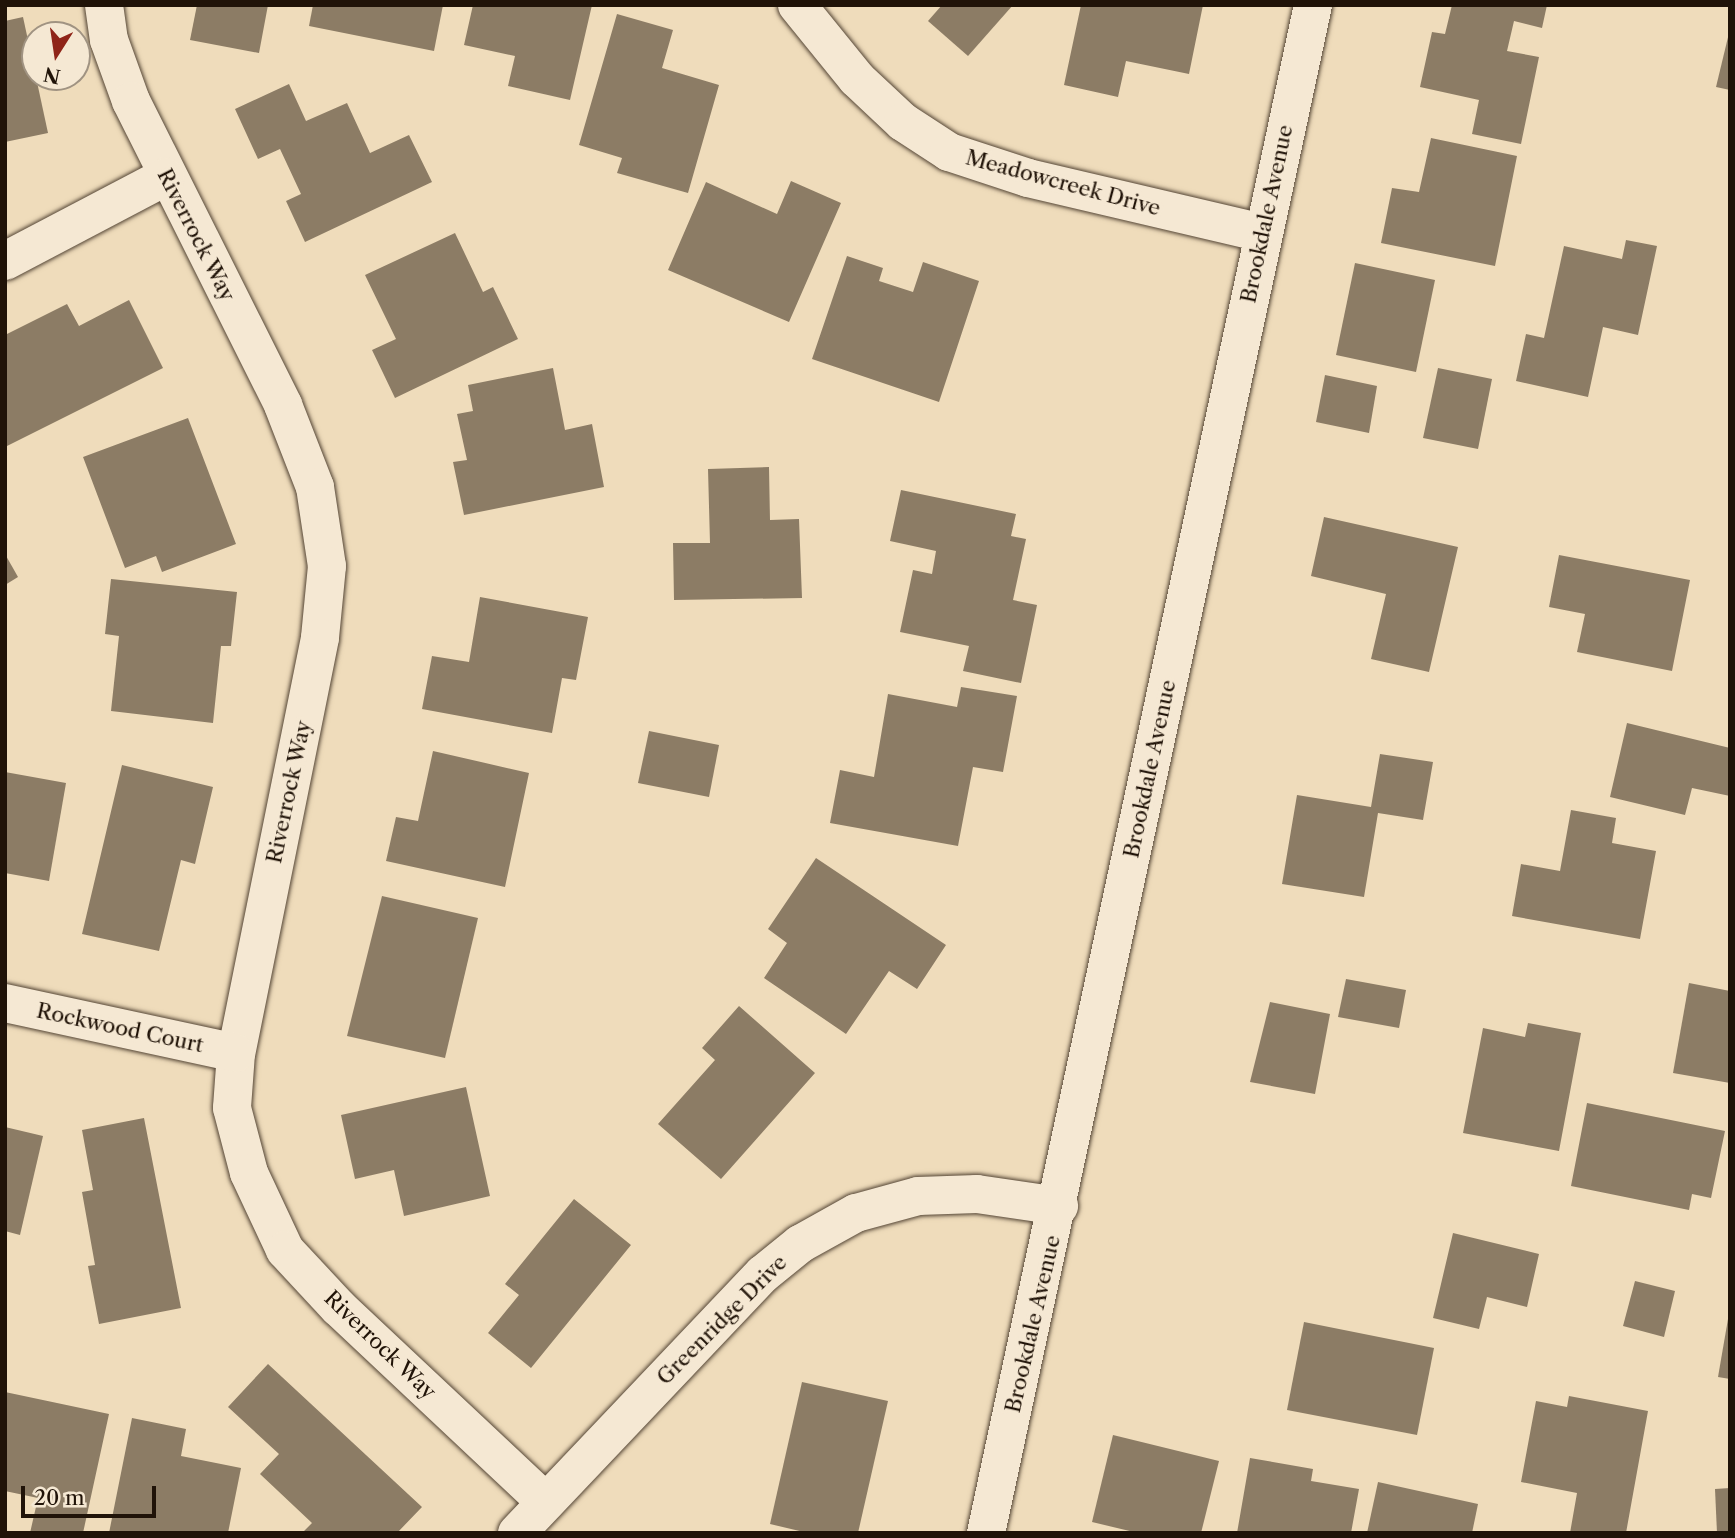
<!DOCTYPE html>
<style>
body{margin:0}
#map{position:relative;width:1735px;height:1538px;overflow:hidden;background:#efdcbb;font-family:"Libre Caslon Text",serif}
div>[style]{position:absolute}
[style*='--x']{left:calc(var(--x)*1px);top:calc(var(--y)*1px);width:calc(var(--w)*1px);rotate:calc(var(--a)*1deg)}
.building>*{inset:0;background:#8c7c65}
.roads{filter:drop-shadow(0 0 2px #544535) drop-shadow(0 0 2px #544535)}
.minor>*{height:38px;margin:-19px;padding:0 19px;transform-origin:19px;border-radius:19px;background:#f5e8d3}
.tertiary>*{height:38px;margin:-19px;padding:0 19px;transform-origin:19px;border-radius:19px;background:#f5e8d3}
span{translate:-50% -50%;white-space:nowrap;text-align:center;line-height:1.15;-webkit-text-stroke:7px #f5e8d3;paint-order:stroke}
.street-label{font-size:21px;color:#201308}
.frame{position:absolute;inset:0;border:7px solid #201308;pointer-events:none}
.north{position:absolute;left:21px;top:21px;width:70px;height:70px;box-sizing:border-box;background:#f5e8d3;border:2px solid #a09382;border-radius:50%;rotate:192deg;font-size:19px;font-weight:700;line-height:28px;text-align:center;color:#201308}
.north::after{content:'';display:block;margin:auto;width:24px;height:32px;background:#8f2418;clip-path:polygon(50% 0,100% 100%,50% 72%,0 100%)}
.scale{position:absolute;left:21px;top:1486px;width:135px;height:32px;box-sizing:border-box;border:4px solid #201308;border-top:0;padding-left:9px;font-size:21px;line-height:24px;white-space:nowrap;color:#201308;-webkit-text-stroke:5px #f5e8d3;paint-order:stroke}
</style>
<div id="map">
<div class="building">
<i style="clip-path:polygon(197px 5px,268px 5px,259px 53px,190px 40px)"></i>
<i style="clip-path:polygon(313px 5px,443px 5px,434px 51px,309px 26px)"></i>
<i style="clip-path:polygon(473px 5px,592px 5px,570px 100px,508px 86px,515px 56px,464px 45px)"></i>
<i style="clip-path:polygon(942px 5px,1013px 5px,968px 56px,928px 21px)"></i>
<i style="clip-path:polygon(1081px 5px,1203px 5px,1189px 74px,1126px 61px,1118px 97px,1064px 85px)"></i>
<i style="clip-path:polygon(1452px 5px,1547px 5px,1542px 28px,1514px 21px,1507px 51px,1539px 57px,1521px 144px,1472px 134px,1479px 100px,1420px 87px,1432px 32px,1445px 34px)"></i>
<i style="clip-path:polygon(617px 14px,673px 30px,662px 68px,719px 85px,688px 193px,617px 173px,622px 158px,579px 145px)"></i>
<i style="clip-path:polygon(23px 17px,48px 133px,5px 142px,5px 21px)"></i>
<i style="clip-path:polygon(1729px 33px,1730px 33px,1730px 90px,1716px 87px)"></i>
<i style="clip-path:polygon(289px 84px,306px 121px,347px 103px,370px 153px,409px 135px,432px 182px,305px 242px,286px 201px,301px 194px,280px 149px,258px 159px,235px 109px)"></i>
<i style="clip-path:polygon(1431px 138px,1517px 156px,1495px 266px,1381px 243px,1392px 188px,1419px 192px)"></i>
<i style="clip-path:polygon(791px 181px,841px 203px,789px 322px,668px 270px,706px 182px,777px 214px)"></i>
<i style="clip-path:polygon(455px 233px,483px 292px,493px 287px,518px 339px,395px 398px,372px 350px,396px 339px,365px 275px)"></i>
<i style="clip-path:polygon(1626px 240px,1657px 246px,1638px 335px,1603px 327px,1588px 397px,1516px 381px,1526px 334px,1544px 338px,1564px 246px,1622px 259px)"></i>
<i style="clip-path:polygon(847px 256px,883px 268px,879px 281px,913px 292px,923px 262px,979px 281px,939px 402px,812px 359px)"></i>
<i style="clip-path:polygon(1355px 263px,1435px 280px,1416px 372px,1336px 355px)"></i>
<i style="clip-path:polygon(129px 300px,163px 368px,5px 447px,5px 335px,67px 304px,79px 326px)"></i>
<i style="clip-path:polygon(553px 368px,565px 430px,592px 424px,604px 487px,464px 515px,453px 462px,467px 460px,457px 414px,473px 411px,468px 385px)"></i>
<i style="clip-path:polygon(1438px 368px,1492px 379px,1478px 449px,1423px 438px)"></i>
<i style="clip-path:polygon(1325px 375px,1377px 386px,1369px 433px,1316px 422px)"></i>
<i style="clip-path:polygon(188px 418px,236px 544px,162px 572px,156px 556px,125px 568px,83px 457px)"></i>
<i style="clip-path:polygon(769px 467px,770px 520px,799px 519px,802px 598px,674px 600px,673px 543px,710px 543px,708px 469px)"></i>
<i style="clip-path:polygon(901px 490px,1016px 514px,1011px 536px,1026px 539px,1013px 600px,1037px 605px,1021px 683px,963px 671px,969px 646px,900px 632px,913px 570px,932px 574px,936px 551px,890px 541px)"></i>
<i style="clip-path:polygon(1324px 517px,1458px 547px,1429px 672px,1371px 659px,1386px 594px,1311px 576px)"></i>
<i style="clip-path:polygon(5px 554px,18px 577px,5px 585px)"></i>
<i style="clip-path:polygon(1559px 555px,1690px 580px,1672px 671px,1577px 652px,1585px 614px,1549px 607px)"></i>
<i style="clip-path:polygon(111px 579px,237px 592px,231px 646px,221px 646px,213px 723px,111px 711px,119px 636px,105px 634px)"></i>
<i style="clip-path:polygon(480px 597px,588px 617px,576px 680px,562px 678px,552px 733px,422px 709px,432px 656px,469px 662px)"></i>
<i style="clip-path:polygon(961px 687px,1017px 696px,1003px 772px,973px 767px,958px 846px,830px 823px,840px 770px,874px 777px,888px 694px,957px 707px)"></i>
<i style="clip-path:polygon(1627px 723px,1730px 748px,1730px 796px,1692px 788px,1685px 815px,1610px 797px)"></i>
<i style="clip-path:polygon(649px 731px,719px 745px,709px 797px,638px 783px)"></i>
<i style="clip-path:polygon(433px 751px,529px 773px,505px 887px,386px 861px,396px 817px,418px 821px)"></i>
<i style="clip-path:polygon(1380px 754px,1433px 762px,1423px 820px,1378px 813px,1364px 897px,1282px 884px,1297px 795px,1371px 807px)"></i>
<i style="clip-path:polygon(122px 765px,213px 787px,195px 864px,181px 860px,159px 951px,82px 934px)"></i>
<i style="clip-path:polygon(5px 772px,66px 783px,49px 881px,5px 873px)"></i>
<i style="clip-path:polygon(1571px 810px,1616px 818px,1612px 843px,1656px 851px,1640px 939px,1512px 916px,1521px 864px,1560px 871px)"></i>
<i style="clip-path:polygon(816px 858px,946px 945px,917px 989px,889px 971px,846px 1034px,764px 978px,787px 943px,768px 929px)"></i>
<i style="clip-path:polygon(382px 896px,478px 918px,445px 1058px,347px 1036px)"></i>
<i style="clip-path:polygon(1346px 979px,1406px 990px,1399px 1028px,1338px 1017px)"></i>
<i style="clip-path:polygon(1689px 983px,1730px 991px,1730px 1083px,1673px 1073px)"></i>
<i style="clip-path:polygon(1270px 1002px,1330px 1014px,1315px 1094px,1250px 1082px)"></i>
<i style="clip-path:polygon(739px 1006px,815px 1073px,721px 1179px,658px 1124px,715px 1060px,702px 1048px)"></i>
<i style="clip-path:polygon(1528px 1023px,1581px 1033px,1559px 1151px,1463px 1133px,1483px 1028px,1525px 1037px)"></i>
<i style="clip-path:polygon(466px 1087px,490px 1196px,404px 1216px,394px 1170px,355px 1179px,341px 1115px)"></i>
<i style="clip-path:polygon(1587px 1103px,1725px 1131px,1711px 1198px,1692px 1194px,1689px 1210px,1571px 1186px)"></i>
<i style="clip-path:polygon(144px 1118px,181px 1308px,99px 1324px,88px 1266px,95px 1265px,82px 1192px,93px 1190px,82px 1130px)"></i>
<i style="clip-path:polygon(5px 1127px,43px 1136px,20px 1235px,5px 1231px)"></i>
<i style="clip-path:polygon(574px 1199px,631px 1245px,531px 1368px,488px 1333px,519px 1295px,505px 1284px)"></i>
<i style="clip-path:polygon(1453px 1233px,1539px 1254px,1527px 1307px,1487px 1297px,1479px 1329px,1433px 1318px)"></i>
<i style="clip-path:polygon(1635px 1281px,1675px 1291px,1664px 1337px,1623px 1326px)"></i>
<i style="clip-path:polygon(1728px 1319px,1730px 1319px,1730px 1379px,1718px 1377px)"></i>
<i style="clip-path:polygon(1304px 1322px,1434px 1348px,1417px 1435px,1287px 1410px)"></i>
<i style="clip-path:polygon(268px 1364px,422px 1507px,397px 1533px,302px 1533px,312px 1523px,260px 1474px,279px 1454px,228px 1407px)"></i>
<i style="clip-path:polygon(802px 1382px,888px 1401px,858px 1533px,808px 1533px,770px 1524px)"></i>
<i style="clip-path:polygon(5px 1392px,109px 1414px,83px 1533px,30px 1533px,38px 1498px,5px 1491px)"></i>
<i style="clip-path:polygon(1569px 1396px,1648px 1411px,1626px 1533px,1570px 1533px,1577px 1493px,1521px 1482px,1536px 1401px,1567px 1407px)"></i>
<i style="clip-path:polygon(132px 1418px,186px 1429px,181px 1456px,241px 1468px,228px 1533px,109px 1533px)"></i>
<i style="clip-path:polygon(1113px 1435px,1219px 1461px,1201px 1533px,1138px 1533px,1092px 1522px)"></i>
<i style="clip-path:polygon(1250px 1458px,1313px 1469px,1311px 1481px,1359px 1489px,1351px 1533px,1237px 1533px)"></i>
<i style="clip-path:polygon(1378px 1482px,1478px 1504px,1472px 1533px,1367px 1533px)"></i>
<i style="clip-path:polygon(1730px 1488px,1730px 1533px,1717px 1533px,1715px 1489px)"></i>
</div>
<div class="roads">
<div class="minor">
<i style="--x:104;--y:5;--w:35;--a:82"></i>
<i style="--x:109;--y:40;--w:65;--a:70.2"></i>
<i style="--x:131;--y:101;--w:340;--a:63.4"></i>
<i style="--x:283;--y:405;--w:88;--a:68.7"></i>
<i style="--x:315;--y:487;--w:80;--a:81.4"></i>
<i style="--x:327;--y:566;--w:72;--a:95.6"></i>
<i style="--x:320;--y:638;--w:423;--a:101.4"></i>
<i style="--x:236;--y:1053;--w:55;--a:94.2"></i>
<i style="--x:232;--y:1108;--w:67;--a:75.3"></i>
<i style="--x:249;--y:1173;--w:85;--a:64.9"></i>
<i style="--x:285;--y:1250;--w:78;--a:47.1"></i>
<i style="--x:338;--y:1307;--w:285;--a:43.2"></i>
<i style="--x:797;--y:5;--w:95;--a:51"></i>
<i style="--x:857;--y:79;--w:63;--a:43.1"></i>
<i style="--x:903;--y:122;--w:55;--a:33.1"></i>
<i style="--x:949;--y:152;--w:83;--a:18.2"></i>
<i style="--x:1028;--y:178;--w:241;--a:13.2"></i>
<i style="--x:5;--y:261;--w:181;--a:-27.7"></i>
<i style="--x:5;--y:1003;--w:236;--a:12.2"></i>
<i style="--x:517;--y:1533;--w:357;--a:-46.5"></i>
<i style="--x:763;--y:1274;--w:48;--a:-39"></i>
<i style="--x:800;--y:1244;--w:64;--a:-29"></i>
<i style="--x:856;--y:1213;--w:64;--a:-15.3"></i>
<i style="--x:918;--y:1196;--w:59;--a:-1.9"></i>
<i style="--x:977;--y:1194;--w:83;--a:8.3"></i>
</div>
<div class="tertiary">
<i style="--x:986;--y:1533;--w:1563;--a:-77.92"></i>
</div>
</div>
<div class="street-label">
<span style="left:1063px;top:183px;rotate:15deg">Meadowcreek Drive</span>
<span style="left:1267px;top:214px;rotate:-78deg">Brookdale Avenue</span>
<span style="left:196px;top:235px;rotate:63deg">Riverrock Way</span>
<span style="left:1150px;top:769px;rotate:-78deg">Brookdale Avenue</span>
<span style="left:289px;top:792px;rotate:-78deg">Riverrock Way</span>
<span style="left:120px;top:1028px;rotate:12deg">Rockwood Court</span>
<span style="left:722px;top:1320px;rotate:-45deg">Greenridge Drive</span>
<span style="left:1033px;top:1324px;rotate:-77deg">Brookdale Avenue</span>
<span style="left:380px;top:1345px;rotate:44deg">Riverrock Way</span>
</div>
<div class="frame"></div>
<div class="north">N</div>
<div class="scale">20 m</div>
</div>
